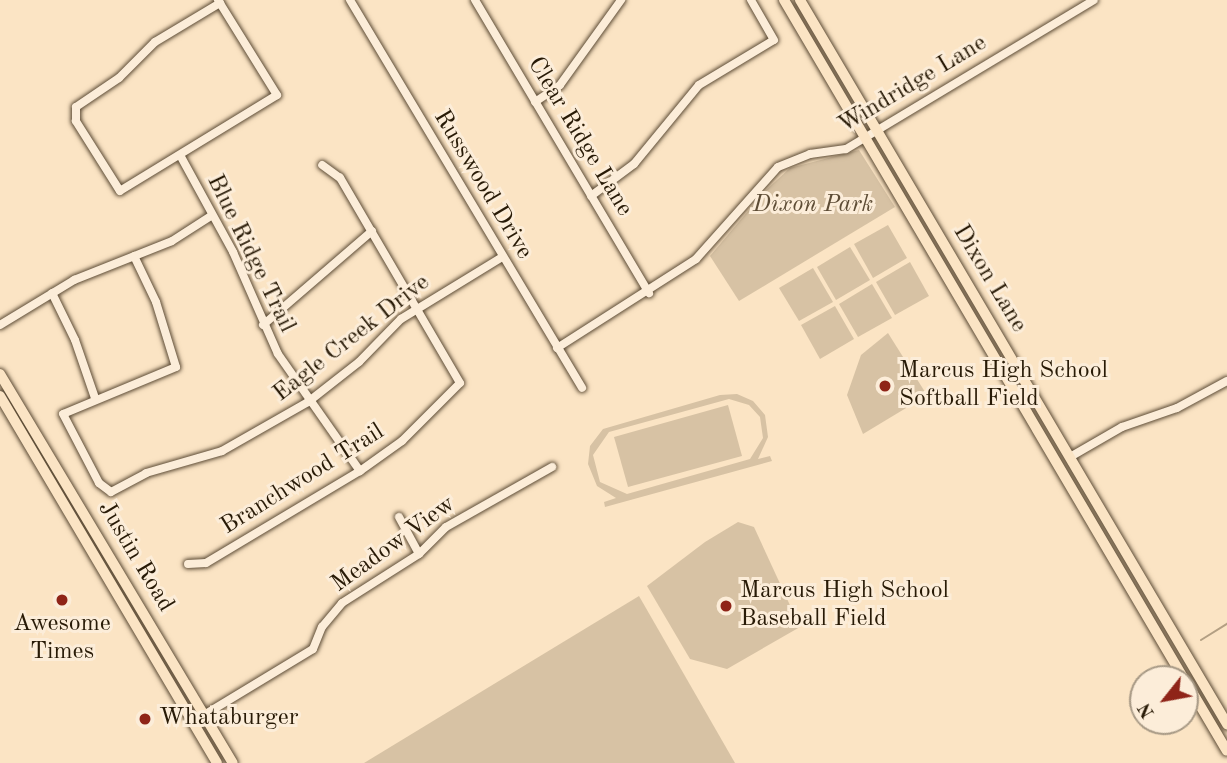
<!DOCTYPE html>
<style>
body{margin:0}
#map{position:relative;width:1227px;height:763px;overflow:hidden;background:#fbe4c4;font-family:"Old Standard TT",serif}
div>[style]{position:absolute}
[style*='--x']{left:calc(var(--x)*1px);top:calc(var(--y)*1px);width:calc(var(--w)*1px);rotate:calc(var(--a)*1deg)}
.green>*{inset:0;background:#d7c2a4}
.stream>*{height:2px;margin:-1px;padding:0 1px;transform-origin:1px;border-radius:1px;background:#b39f83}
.roads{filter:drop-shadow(0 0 2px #5d4c36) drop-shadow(0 0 2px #5d4c36)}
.minor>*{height:8px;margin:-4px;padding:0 4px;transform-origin:4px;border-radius:4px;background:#fcedd9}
.major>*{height:10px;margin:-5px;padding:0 5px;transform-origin:5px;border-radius:5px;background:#fbe4c4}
.dots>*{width:19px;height:19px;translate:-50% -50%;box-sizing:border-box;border:4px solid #fcedd9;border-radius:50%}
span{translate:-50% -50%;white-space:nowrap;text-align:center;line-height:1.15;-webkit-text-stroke:6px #fcedd9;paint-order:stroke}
.street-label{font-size:24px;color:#281a06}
.park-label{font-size:24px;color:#5d4c35;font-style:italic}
.poi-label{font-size:24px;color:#281a06}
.left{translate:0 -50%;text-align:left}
.north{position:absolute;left:1129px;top:665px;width:70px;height:70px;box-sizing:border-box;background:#fcedd9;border:2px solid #a79985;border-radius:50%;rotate:239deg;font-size:19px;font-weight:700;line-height:28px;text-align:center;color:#281a06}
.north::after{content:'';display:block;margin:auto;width:24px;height:32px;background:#8f2418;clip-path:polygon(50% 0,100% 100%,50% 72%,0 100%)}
</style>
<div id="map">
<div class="green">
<i style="clip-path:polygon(859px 150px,895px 207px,739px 301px,710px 256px,765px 191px,790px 168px)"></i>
<i style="clip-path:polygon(888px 225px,907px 258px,873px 278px,854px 244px)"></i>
<i style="clip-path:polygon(850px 247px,870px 280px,836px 300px,817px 267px)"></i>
<i style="clip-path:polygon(910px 262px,929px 296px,895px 315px,876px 282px)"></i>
<i style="clip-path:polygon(813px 268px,833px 302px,799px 321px,779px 288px)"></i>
<i style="clip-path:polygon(872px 284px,892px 318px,858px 337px,839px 304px)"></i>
<i style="clip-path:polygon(835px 306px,854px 339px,820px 359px,801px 325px)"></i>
<i style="clip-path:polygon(888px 333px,925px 392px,921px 399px,863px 434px,847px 395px,861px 355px)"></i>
<i style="clip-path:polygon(evenodd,737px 394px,753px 401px,765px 415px,768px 437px,758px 459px,770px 456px,772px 461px,605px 507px,604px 502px,616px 498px,597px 486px,588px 464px,590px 446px,603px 429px,720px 395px,737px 394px,729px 399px,749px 405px,760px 417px,763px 438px,750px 459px,627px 494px,600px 482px,593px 455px,609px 432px,729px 399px)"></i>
<i style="clip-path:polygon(728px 405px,742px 456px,628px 487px,614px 437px)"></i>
<i style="clip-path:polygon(738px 522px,754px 527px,800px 627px,727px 669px,690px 659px,647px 586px,705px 542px)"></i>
<i style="clip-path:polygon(639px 596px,735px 763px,364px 763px)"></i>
</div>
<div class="stream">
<i style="--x:1201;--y:640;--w:31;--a:-32"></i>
</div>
<div class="roads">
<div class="minor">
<i style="--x:218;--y:0;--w:112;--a:58.2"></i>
<i style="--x:277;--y:95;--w:184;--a:148.6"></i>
<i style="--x:120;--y:191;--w:83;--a:-122.2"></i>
<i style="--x:76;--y:121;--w:14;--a:-90"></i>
<i style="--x:76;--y:107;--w:52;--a:-34"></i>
<i style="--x:119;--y:78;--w:51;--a:-45"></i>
<i style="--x:155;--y:42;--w:76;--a:-31"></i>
<i style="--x:350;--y:0;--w:452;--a:59.1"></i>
<i style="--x:475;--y:0;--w:341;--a:59.3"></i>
<i style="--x:535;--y:102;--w:30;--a:-34"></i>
<i style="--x:560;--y:85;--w:105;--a:-54.3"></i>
<i style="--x:180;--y:155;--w:111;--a:61.3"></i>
<i style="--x:233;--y:252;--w:111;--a:66.2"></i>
<i style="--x:278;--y:354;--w:143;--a:55"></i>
<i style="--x:591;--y:196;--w:54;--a:-36.7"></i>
<i style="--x:634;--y:164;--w:102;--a:-50.6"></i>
<i style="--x:699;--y:85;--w:87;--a:-31"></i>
<i style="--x:774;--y:40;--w:46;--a:-119.9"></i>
<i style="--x:134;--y:256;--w:51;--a:64.4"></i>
<i style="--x:156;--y:302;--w:68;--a:72.9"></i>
<i style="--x:176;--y:367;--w:122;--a:157.4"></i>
<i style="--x:63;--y:414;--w:78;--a:62.4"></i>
<i style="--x:99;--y:483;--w:15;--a:37"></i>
<i style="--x:111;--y:492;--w:40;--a:-28"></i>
<i style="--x:146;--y:473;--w:79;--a:-16.1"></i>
<i style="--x:222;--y:451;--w:99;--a:-29.7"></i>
<i style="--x:308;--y:402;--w:65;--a:-38.1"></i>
<i style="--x:359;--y:362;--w:60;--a:-45.7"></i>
<i style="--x:401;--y:319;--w:119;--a:-31.5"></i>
<i style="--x:52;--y:293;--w:52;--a:63.9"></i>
<i style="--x:75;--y:340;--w:61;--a:71"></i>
<i style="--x:0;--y:325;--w:87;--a:-31.3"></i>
<i style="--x:74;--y:280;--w:105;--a:-21.7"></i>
<i style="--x:172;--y:241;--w:46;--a:-32.7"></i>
<i style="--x:263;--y:325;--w:144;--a:-40.8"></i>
<i style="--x:557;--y:348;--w:165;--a:-32.6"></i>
<i style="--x:696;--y:259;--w:123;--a:-48.3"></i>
<i style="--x:778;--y:167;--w:35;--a:-22"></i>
<i style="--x:810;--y:154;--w:36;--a:-8"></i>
<i style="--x:846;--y:149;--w:289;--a:-31"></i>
<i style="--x:1070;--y:457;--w:60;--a:-30"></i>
<i style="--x:1122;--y:427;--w:58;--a:-19.1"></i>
<i style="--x:1177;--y:408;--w:57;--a:-28.4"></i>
<i style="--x:399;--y:517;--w:42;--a:61.6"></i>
<i style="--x:188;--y:564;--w:18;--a:-3"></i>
<i style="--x:206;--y:563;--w:179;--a:-30.9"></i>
<i style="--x:360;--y:471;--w:52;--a:-35.5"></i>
<i style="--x:402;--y:441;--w:82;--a:-45"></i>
<i style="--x:460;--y:383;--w:238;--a:-120.3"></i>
<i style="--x:340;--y:178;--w:22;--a:-144"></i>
<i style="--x:204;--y:715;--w:127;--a:-31.2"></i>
<i style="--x:313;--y:649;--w:24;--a:-68"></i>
<i style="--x:322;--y:627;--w:31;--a:-50"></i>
<i style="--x:342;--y:603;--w:91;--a:-32.5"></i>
<i style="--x:419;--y:554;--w:38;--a:-45"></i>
<i style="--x:446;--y:527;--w:122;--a:-29.5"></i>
</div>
<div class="major">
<i style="--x:784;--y:0;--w:788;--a:59.5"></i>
<i style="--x:800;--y:0;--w:841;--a:59.47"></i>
<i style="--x:0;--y:374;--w:453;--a:59.1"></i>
<i style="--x:0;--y:396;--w:426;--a:59.4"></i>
<i style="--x:1185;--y:680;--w:82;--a:59.4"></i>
</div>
</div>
<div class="dots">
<i style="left:885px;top:386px;background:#8f2418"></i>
<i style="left:62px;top:600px;background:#8f2418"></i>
<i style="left:726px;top:606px;background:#8f2418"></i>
<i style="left:145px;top:719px;background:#8f2418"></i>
</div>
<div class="street-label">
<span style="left:913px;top:85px;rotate:-31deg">Windridge Lane</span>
<span style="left:579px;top:137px;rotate:59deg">Clear Ridge Lane</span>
<span style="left:482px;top:185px;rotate:59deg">Russwood Drive</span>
<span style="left:250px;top:254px;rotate:64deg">Blue Ridge Trail</span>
<span style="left:989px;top:279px;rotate:59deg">Dixon Lane</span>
<span style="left:352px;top:339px;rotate:-38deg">Eagle Creek Drive</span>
<span style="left:303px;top:480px;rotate:-32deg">Branchwood Trail</span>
<span style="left:394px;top:545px;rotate:-36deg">Meadow View</span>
<span style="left:135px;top:557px;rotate:59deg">Justin Road</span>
</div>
<div class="park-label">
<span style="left:813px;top:206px">Dixon Park</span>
</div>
<div class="poi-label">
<span class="left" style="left:899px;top:386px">Marcus High School<br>Softball Field</span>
<span class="left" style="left:740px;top:606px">Marcus High School<br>Baseball Field</span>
<span style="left:62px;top:639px">Awesome<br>Times</span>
<span class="left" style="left:159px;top:719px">Whataburger</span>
</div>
<div class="north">N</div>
</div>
